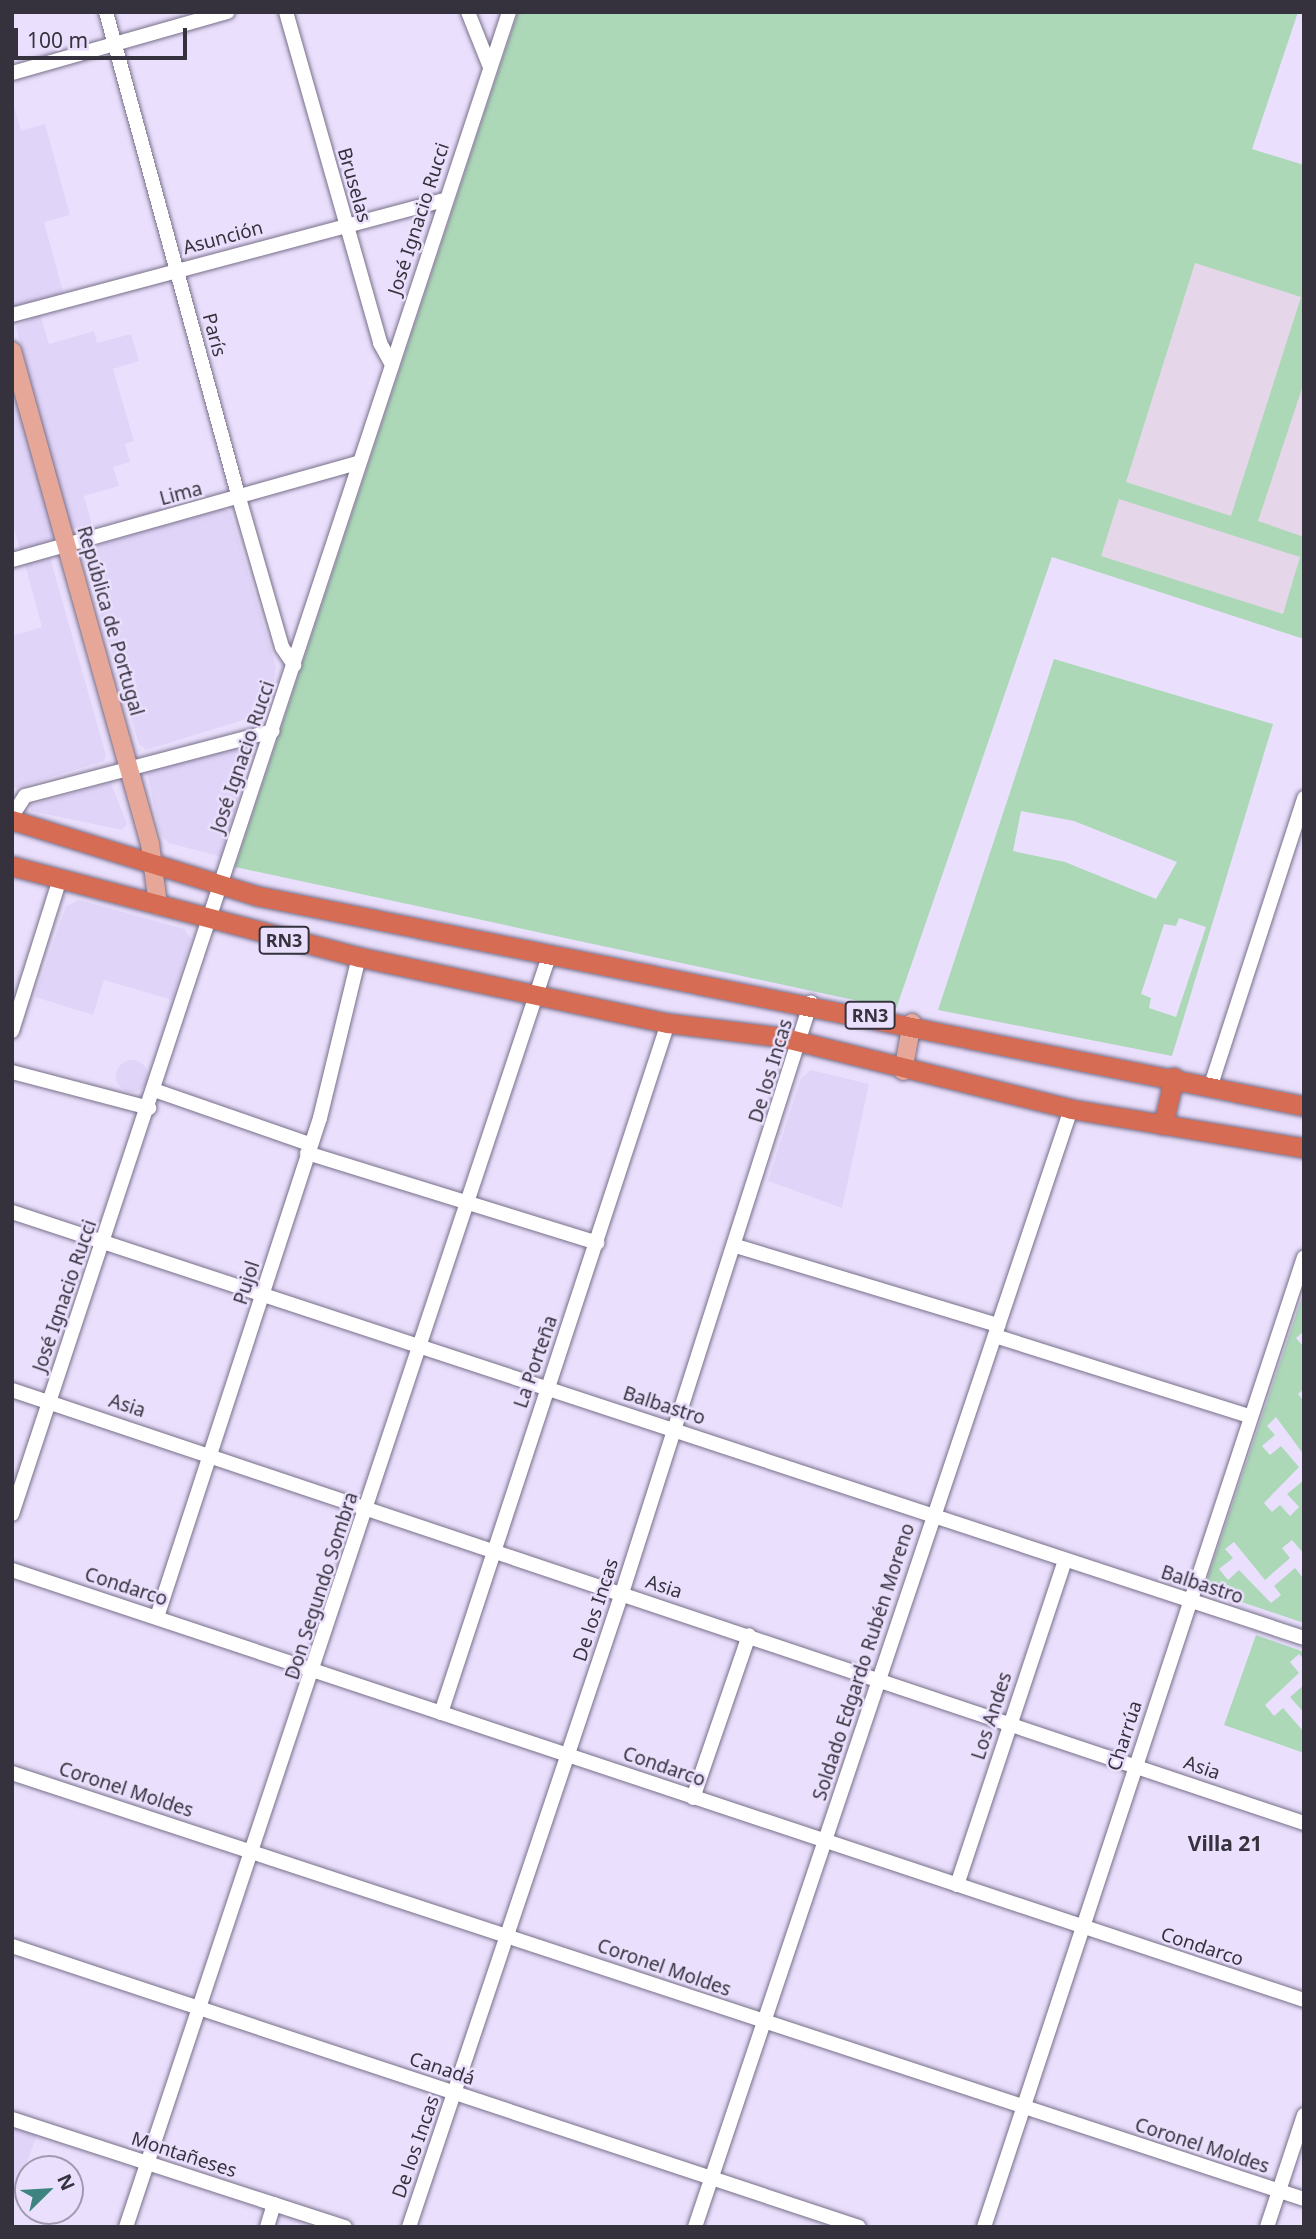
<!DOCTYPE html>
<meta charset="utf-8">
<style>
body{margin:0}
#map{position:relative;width:1316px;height:2239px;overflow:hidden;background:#eae0fd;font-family:"Noto Sans",sans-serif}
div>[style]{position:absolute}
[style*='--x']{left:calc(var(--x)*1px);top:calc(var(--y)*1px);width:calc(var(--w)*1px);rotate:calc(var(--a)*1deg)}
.built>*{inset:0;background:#e0d4f8}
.round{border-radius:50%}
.medical>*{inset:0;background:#e5d6e9}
.green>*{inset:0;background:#acd8b8}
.roads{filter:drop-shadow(0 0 2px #786f89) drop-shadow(0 0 2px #786f89)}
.minor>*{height:14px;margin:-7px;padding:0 7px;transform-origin:7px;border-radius:7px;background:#fff}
.major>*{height:18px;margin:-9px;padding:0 9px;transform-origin:9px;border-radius:9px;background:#e6a798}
.highway>*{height:19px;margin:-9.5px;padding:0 9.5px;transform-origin:9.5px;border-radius:9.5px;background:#d66c54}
span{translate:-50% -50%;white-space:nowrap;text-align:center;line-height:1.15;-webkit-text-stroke:5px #eae0fd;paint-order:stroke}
.shield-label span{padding:2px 5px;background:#eae0fd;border:2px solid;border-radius:5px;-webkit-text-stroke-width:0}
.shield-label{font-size:18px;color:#36323d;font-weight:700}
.street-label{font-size:19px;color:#36323d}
.neighbourhood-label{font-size:21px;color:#36323d;font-weight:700}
.frame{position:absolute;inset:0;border:14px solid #36323d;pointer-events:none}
.north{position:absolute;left:14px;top:2155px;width:70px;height:70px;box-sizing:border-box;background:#eae0fd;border:2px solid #a29ab0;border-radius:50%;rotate:66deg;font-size:19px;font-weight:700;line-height:28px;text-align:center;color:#36323d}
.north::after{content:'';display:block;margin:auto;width:24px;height:32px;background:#3d8480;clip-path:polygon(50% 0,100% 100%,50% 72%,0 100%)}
.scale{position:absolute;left:14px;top:28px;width:173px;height:32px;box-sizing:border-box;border:4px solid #36323d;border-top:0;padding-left:9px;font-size:21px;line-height:24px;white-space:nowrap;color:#36323d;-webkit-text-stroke:5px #eae0fd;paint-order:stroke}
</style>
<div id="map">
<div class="built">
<i style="clip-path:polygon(12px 98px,21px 131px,45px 124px,70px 215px,44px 222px,64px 295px,20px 307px,12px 305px)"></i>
<i style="clip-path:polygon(40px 314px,49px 344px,94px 331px,97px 343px,131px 334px,139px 361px,113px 369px,134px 441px,125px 444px,130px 462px,113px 467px,119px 486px,84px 496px,94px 531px,79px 535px,69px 526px,16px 327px)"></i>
<i style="clip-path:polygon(12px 376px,56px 533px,49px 542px,20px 550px,12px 520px)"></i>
<i style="clip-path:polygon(223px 509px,230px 511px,276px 667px,269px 712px,146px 750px,139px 744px,84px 556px,88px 548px)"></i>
<i style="clip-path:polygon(49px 554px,106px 755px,104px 761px,12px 789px,12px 636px,42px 627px,24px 561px)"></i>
<i style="clip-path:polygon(246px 746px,252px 747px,222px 857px,169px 843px,160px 834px,147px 772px)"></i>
<i style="clip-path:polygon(111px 783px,127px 824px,122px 830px,31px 811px,30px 805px)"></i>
<i style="clip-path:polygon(79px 900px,184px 929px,191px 939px,172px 1000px,104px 980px,93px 1015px,35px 997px,66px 906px)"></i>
<i class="round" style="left:116px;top:1060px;width:32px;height:32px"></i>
<i style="clip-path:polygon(811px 1070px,869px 1084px,842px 1208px,768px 1181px,801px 1078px)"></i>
<i style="clip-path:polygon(12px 2126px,37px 2134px,12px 2206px)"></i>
</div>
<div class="medical">
<i style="clip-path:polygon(1189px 131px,1304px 165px,1304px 639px,1052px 556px)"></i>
</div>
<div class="green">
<i style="clip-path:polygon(evenodd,518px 12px,1298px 12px,1252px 149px,1304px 165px,1304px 382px,1258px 521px,1304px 537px,1304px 639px,1052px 557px,896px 1009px,235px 867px,518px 12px,1195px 263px,1301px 297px,1231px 516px,1126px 482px,1195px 263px,518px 12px,1119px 499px,1300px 557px,1283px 614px,1101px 556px,1119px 499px)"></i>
<i style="clip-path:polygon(evenodd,1054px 659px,1273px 724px,1172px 1056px,938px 1010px,1054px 659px,1021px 811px,1074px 821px,1177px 862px,1156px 899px,1065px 862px,1013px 851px,1021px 811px,1054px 659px,1179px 918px,1206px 927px,1176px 1017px,1149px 1008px,1151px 998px,1141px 994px,1164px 924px,1176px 926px,1179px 918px)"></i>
<i style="clip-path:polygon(1302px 1297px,1304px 1331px,1296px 1338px,1304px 1347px,1304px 1389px,1298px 1394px,1304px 1401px,1304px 1455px,1276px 1417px,1267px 1426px,1275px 1435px,1262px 1446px,1270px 1455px,1281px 1446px,1299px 1467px,1264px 1503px,1272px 1512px,1280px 1505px,1290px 1516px,1299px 1507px,1287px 1494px,1304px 1480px,1304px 1554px,1292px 1540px,1282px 1548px,1290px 1558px,1265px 1580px,1234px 1542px,1225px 1549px,1233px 1558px,1219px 1569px,1228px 1580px,1239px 1570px,1271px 1603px,1281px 1595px,1274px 1586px,1295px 1568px,1304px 1579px,1304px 1623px,1212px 1592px,1207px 1580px)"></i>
<i style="clip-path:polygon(1256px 1635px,1304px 1652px,1304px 1659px,1299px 1654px,1290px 1662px,1299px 1673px,1265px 1705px,1274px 1716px,1283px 1708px,1304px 1732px,1304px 1753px,1224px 1725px)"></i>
<i style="clip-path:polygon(1304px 1685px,1304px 1713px,1290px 1697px)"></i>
</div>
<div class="roads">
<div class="minor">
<i style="--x:106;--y:12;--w:504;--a:74.7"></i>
<i style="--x:239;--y:498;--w:155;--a:73.9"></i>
<i style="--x:282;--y:647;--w:22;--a:56"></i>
<i style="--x:286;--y:12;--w:344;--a:74.1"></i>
<i style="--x:380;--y:343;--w:25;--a:61"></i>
<i style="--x:468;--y:12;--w:59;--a:68.2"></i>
<i style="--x:12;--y:73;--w:224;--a:-15.8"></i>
<i style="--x:12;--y:315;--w:446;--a:-14.9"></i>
<i style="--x:12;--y:560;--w:359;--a:-15.7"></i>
<i style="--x:12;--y:816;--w:24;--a:-57"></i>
<i style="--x:25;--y:796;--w:256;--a:-14.7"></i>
<i style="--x:12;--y:1031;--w:159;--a:-72.5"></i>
<i style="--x:12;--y:1072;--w:142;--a:14.7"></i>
<i style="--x:1211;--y:1085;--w:302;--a:-72"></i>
<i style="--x:154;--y:1090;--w:164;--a:19.2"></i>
<i style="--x:307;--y:1153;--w:304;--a:17.2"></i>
<i style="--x:12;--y:1212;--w:1360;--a:18.25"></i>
<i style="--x:736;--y:1246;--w:274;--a:16.8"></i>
<i style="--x:995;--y:1336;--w:265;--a:17.5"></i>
<i style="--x:12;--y:1390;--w:1363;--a:18.53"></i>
<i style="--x:12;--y:1514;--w:1582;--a:-71.69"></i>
<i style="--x:12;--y:1570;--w:1362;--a:18.41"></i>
<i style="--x:157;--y:1617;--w:525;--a:-71.91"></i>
<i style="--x:320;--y:1118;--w:166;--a:-76.4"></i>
<i style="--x:441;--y:1713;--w:726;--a:-71.79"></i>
<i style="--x:12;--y:1773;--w:1360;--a:18.25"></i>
<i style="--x:693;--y:1798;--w:172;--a:-71"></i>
<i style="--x:957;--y:1885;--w:342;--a:-71.6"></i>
<i style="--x:12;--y:1946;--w:892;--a:18.35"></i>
<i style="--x:12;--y:2119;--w:350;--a:18"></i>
<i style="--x:126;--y:2227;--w:1340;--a:-71.59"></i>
<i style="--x:267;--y:2227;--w:24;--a:-73"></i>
<i style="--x:409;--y:2227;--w:669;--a:-71.43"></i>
<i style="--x:622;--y:1593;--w:620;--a:-72.27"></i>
<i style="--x:695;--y:2227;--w:1180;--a:-71.41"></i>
<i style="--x:984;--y:2227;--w:1021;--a:-71.74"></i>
<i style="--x:1267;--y:2227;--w:118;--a:-71.7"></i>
</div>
<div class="major">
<i style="--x:12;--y:351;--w:512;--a:74.36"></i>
<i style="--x:150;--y:844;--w:62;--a:82.5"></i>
<i style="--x:903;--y:1071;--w:49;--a:-79.4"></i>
</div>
<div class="highway">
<i style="--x:12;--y:820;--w:257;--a:17.2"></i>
<i style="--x:258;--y:896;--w:1067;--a:11.35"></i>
<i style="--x:12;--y:866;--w:359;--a:14.7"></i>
<i style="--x:359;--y:957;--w:316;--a:12.1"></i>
<i style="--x:668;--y:1023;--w:114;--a:7.1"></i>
<i style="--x:781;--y:1037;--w:299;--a:13.9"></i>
<i style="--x:1071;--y:1109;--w:236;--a:9.5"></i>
<i style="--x:1163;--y:1125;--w:49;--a:-77.1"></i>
</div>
</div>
<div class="shield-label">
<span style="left:284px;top:940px">RN3</span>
<span style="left:870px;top:1015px">RN3</span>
</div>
<div class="street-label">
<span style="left:354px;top:185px;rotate:74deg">Bruselas</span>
<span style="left:419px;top:219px;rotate:-72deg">José Ignacio Rucci</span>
<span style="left:223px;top:238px;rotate:-15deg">Asunción</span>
<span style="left:214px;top:335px;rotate:75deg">París</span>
<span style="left:181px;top:494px;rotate:-15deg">Lima</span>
<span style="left:110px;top:621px;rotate:74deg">República de Portugal</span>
<span style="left:243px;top:757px;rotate:-71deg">José Ignacio Rucci</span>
<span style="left:771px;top:1071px;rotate:-73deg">De los Incas</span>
<span style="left:247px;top:1283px;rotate:-72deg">Pujol</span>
<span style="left:65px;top:1296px;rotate:-71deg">José Ignacio Rucci</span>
<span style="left:536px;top:1362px;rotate:-71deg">La Porteña</span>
<span style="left:127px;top:1406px;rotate:18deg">Asia</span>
<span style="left:664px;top:1406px;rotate:18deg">Balbastro</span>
<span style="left:1202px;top:1585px;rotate:18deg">Balbastro</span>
<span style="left:322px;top:1586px;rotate:-72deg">Don Segundo Sombra</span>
<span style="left:126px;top:1587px;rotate:18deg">Condarco</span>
<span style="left:664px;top:1587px;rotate:18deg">Asia</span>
<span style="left:596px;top:1610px;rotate:-72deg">De los Incas</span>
<span style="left:864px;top:1662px;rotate:-72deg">Soldado Edgardo Rubén Moreno</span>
<span style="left:992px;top:1716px;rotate:-72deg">Los Andes</span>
<span style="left:1125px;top:1736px;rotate:-72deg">Charrúa</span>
<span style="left:664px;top:1767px;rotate:19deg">Condarco</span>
<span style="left:1202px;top:1768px;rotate:19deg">Asia</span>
<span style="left:126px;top:1790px;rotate:18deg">Coronel Moldes</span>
<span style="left:1202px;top:1947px;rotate:18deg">Condarco</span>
<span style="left:664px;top:1968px;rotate:19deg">Coronel Moldes</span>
<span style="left:442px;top:2069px;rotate:18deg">Canadá</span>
<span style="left:1202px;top:2146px;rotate:18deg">Coronel Moldes</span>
<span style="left:416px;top:2147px;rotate:-71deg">De los Incas</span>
<span style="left:184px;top:2155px;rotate:18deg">Montañeses</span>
</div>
<div class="neighbourhood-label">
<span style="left:1225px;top:1843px">Villa 21</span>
</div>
<div class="frame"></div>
<div class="north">N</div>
<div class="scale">100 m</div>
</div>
